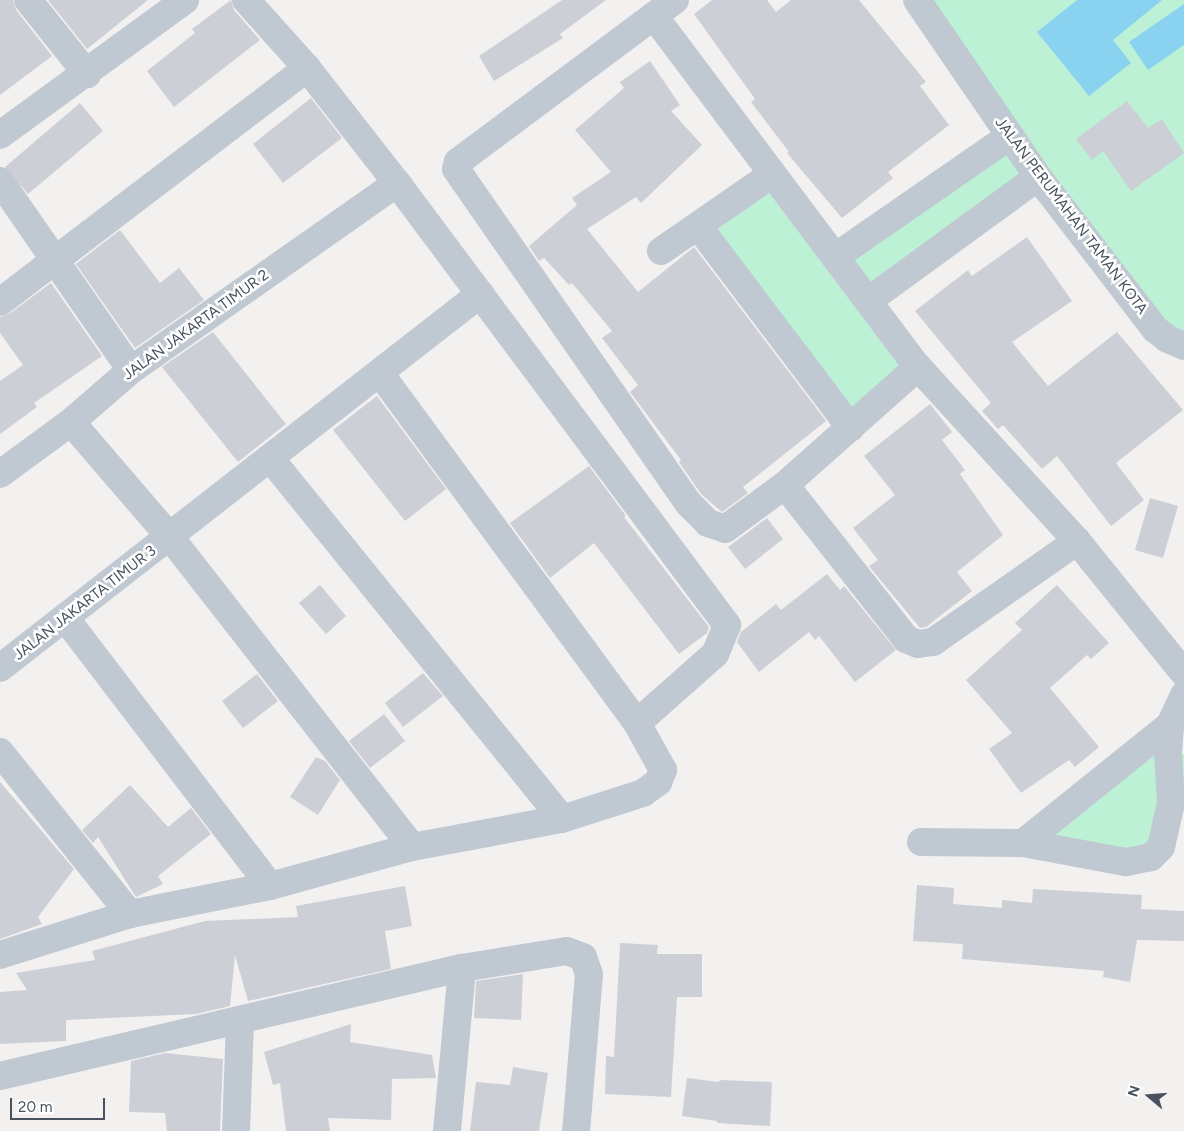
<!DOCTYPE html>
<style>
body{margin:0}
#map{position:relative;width:1184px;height:1131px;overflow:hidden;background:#f3f0f0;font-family:Figtree,sans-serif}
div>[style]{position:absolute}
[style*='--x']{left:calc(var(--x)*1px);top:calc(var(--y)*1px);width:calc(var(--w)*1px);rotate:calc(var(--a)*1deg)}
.green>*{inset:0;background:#bdf1d5}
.water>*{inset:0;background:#89d3f0}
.building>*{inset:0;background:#cccfd5}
.street>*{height:28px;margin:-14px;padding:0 14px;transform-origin:14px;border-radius:14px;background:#c0c9d2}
span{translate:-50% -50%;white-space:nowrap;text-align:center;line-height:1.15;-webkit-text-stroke:5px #fff;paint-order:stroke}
.street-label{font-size:15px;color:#47525e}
.north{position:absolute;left:1124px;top:1071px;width:50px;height:50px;-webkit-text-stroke:4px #fff;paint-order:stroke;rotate:288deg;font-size:14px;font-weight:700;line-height:20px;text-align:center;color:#47525e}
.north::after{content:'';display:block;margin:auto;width:18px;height:22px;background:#47525e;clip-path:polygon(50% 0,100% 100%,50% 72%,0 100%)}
.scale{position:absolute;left:10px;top:1098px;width:95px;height:22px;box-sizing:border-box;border:2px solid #47525e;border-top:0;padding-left:6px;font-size:15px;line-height:18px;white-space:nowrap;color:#47525e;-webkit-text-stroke:4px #fff;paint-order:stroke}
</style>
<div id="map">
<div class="green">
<i style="clip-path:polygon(918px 0,1184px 0,1184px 346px,1037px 177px,869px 301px,918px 367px,851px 428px,698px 226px,772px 174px,835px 257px,1009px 136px)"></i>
<i style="clip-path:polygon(1170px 725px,1168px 754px,1184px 754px,1184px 804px,1151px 857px,1023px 843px)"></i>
</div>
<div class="water">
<i style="clip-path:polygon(1077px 0,1162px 0,1113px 40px,1131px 63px,1089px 96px,1037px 32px)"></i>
<i style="clip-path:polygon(1184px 4px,1184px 45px,1148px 70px,1129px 42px)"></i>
</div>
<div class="building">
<i style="clip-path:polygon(0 0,13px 0,16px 10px,52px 56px,0 95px)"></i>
<i style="clip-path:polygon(48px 0,148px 0,87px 49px)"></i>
<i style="clip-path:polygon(231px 0,234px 10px,260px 40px,174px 107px,147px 71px,195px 33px,192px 29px)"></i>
<i style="clip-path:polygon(562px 0,606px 0,560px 34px,563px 38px,494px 81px,479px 56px)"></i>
<i style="clip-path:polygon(712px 0,767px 0,776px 12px,791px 0,859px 0,926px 82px,920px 86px,949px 125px,888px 172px,893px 178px,842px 218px,787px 153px,789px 152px,751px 102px,755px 99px,694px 14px)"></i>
<i style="clip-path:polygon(650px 61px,680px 105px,671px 111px,702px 145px,641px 203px,636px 197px,587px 229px,638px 292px,694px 247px,826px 421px,743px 487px,748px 493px,722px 512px,701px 494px,679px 462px,681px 460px,630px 392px,638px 385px,602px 338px,612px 331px,572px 283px,569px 285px,544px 258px,539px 261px,529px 246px,577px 205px,572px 198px,611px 172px,575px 130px,624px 88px,620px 82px)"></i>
<i style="clip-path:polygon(311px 98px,342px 138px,283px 183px,253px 144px)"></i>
<i style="clip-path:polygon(1127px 101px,1148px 128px,1162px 119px,1184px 153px,1131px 191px,1103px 151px,1092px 160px,1076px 139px)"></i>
<i style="clip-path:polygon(80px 103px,103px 131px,28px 194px,5px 167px)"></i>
<i style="clip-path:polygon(120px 230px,160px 283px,179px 268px,204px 300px,135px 348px,76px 264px)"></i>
<i style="clip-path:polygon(1027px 237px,1072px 301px,1012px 342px,1048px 386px,1117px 332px,1183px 410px,1116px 463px,1144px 500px,1111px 526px,1057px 456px,1042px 469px,1003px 425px,998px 429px,982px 411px,991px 403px,915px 311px,968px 270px,972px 276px)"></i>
<i style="clip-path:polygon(51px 283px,102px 356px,34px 403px,37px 407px,0 434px,0 381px,23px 365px,0 333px,0 317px,9px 314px)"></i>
<i style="clip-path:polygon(213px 332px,286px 424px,238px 462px,162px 367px)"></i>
<i style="clip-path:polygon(377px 396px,446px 489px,405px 521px,333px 430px)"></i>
<i style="clip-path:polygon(930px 404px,952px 432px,942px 440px,965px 470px,960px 474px,1003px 535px,957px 572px,972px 591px,926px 627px,920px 628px,869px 566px,878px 560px,853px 528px,895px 495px,864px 456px)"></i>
<i style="clip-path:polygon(589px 466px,626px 516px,624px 517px,709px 627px,707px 633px,679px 654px,594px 543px,550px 578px,510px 523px)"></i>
<i style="clip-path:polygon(1150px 498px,1178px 506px,1163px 558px,1135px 550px)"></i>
<i style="clip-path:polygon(767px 518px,783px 539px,745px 569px,728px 547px)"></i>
<i style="clip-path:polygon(827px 574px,840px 590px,844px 586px,896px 650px,855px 682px,819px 636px,815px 640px,809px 632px,759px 672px,737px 642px,741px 632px,776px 604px,781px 610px)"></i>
<i style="clip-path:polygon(320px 585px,346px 616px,326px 634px,299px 603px)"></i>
<i style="clip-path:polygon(1057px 585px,1109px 643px,1091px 659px,1087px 655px,1050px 688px,1099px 747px,1075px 767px,1069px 760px,1021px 793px,989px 749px,1012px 733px,966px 680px,1022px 630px,1015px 623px)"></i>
<i style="clip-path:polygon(423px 673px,443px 696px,403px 727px,385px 703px)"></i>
<i style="clip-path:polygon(257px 674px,278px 701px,243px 728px,222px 701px)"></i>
<i style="clip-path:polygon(384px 714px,405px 741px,370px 768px,349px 741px)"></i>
<i style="clip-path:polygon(316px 757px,325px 761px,340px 780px,318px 815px,290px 797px)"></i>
<i style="clip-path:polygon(0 782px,74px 869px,38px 917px,42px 924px,0 939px)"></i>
<i style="clip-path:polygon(130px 785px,168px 827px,191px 808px,211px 834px,158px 876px,163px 884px,136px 897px,98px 837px,93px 843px,82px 830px)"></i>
<i style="clip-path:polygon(917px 885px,954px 888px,953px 904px,1002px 908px,1002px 900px,1032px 903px,1033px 889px,1142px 895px,1141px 909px,1184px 911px,1184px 941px,1137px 940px,1130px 982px,1103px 977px,1104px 971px,962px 959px,963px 944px,913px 941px)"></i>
<i style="clip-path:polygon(405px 886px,412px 926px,385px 931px,391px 969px,248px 1001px,235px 955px,230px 1006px,196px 1014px,66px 1020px,66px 1041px,0 1044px,0 992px,27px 990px,16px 973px,95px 960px,92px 951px,205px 921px,298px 917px,296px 906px)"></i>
<i style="clip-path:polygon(620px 943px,658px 945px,657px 954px,702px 954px,702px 997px,677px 997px,671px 1097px,605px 1094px,606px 1056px,614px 1057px)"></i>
<i style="clip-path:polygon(523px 974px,521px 1020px,474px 1018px,476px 981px)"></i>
<i style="clip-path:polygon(351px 1024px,350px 1042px,432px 1055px,436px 1078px,392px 1079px,391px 1120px,328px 1118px,330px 1131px,286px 1131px,280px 1083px,273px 1085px,264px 1052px)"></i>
<i style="clip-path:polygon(165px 1053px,223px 1059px,220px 1131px,167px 1131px,165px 1113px,129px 1112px,131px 1061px)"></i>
<i style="clip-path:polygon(513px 1067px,548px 1073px,539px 1131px,470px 1131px,476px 1082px,510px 1085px)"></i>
<i style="clip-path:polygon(687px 1078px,719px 1082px,720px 1080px,772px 1082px,770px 1126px,717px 1123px,717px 1121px,682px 1116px)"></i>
</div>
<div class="street">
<i style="--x:28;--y:0;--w:95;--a:51.4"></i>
<i style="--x:246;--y:0;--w:91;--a:48.1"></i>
<i style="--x:307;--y:68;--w:146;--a:52"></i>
<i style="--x:397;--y:183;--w:552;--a:53.25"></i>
<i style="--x:727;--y:625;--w:31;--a:112"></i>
<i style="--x:715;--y:654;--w:104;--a:138.5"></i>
<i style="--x:675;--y:0;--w:271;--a:143.3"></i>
<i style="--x:458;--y:162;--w:7;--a:106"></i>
<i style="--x:456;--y:169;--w:408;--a:55.2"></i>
<i style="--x:689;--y:504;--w:27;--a:45"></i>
<i style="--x:708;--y:523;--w:18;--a:19"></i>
<i style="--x:725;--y:529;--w:74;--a:-36.3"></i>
<i style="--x:785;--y:485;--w:196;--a:51.8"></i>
<i style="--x:906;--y:639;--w:13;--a:23"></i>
<i style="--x:918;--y:644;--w:15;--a:-8"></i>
<i style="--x:933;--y:642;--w:176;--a:-35"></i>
<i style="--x:917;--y:0;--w:214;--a:55.6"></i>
<i style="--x:1038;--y:177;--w:192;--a:52.4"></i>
<i style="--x:1155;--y:329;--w:16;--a:38"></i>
<i style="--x:1168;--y:339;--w:17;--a:24"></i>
<i style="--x:654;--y:16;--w:439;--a:53.1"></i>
<i style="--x:918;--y:367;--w:236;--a:47.6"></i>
<i style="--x:1077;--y:541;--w:170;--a:51"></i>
<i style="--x:0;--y:135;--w:229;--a:-36.1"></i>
<i style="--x:0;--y:181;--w:230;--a:55.3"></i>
<i style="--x:698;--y:226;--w:253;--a:52.9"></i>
<i style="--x:661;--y:251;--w:135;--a:-34.7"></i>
<i style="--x:835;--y:257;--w:213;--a:-34.7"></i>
<i style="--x:868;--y:301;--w:210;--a:-36.1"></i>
<i style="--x:0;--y:302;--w:386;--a:-37.3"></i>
<i style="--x:71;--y:422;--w:152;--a:49.3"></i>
<i style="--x:170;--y:537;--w:393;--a:52"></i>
<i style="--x:270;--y:458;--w:464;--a:51"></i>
<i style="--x:0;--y:474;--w:88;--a:-36.2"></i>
<i style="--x:71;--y:422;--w:79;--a:-40.9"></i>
<i style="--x:131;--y:370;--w:325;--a:-35.1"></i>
<i style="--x:785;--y:485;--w:178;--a:-41.6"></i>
<i style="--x:66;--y:619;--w:336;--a:52.6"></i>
<i style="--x:0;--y:668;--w:609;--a:-37.92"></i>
<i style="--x:0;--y:752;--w:208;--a:51.3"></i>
<i style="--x:921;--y:842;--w:102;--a:0.6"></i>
<i style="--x:1023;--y:843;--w:105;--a:10.5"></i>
<i style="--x:1126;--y:862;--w:25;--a:-11"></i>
<i style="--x:1151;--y:857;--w:14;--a:-45"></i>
<i style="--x:1161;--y:847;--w:45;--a:-77.2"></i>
<i style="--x:1171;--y:803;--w:49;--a:-93.5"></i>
<i style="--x:1168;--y:754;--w:29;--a:-86"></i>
<i style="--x:1170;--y:725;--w:33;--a:-65"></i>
<i style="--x:1023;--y:843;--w:189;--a:-38.8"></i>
<i style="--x:0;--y:955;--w:136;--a:-17.5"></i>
<i style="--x:130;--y:914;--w:143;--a:-11.3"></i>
<i style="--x:270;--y:886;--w:147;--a:-15.4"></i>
<i style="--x:412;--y:847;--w:153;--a:-10.6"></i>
<i style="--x:562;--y:819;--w:85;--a:-17.8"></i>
<i style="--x:643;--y:793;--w:19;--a:-36"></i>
<i style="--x:658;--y:782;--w:13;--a:-67"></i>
<i style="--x:663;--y:770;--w:54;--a:-119"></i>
<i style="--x:637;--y:723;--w:434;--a:-126.3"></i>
<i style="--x:0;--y:1076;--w:474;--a:-13.2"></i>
<i style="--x:462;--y:968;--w:106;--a:-9.2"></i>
<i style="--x:567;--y:951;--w:17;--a:21"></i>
<i style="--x:583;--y:957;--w:18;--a:71"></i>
<i style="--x:589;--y:974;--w:158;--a:94.7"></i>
<i style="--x:236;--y:1131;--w:109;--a:-87.9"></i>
<i style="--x:447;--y:1131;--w:164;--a:-84.7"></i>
</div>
<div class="street-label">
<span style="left:1071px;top:216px;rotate:53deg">JALAN PERUMAHAN TAMAN KOTA</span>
<span style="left:196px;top:325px;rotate:-36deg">JALAN JAKARTA TIMUR 2</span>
<span style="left:85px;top:603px;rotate:-38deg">JALAN JAKARTA TIMUR 3</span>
</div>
<div class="north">N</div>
<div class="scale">20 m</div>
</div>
